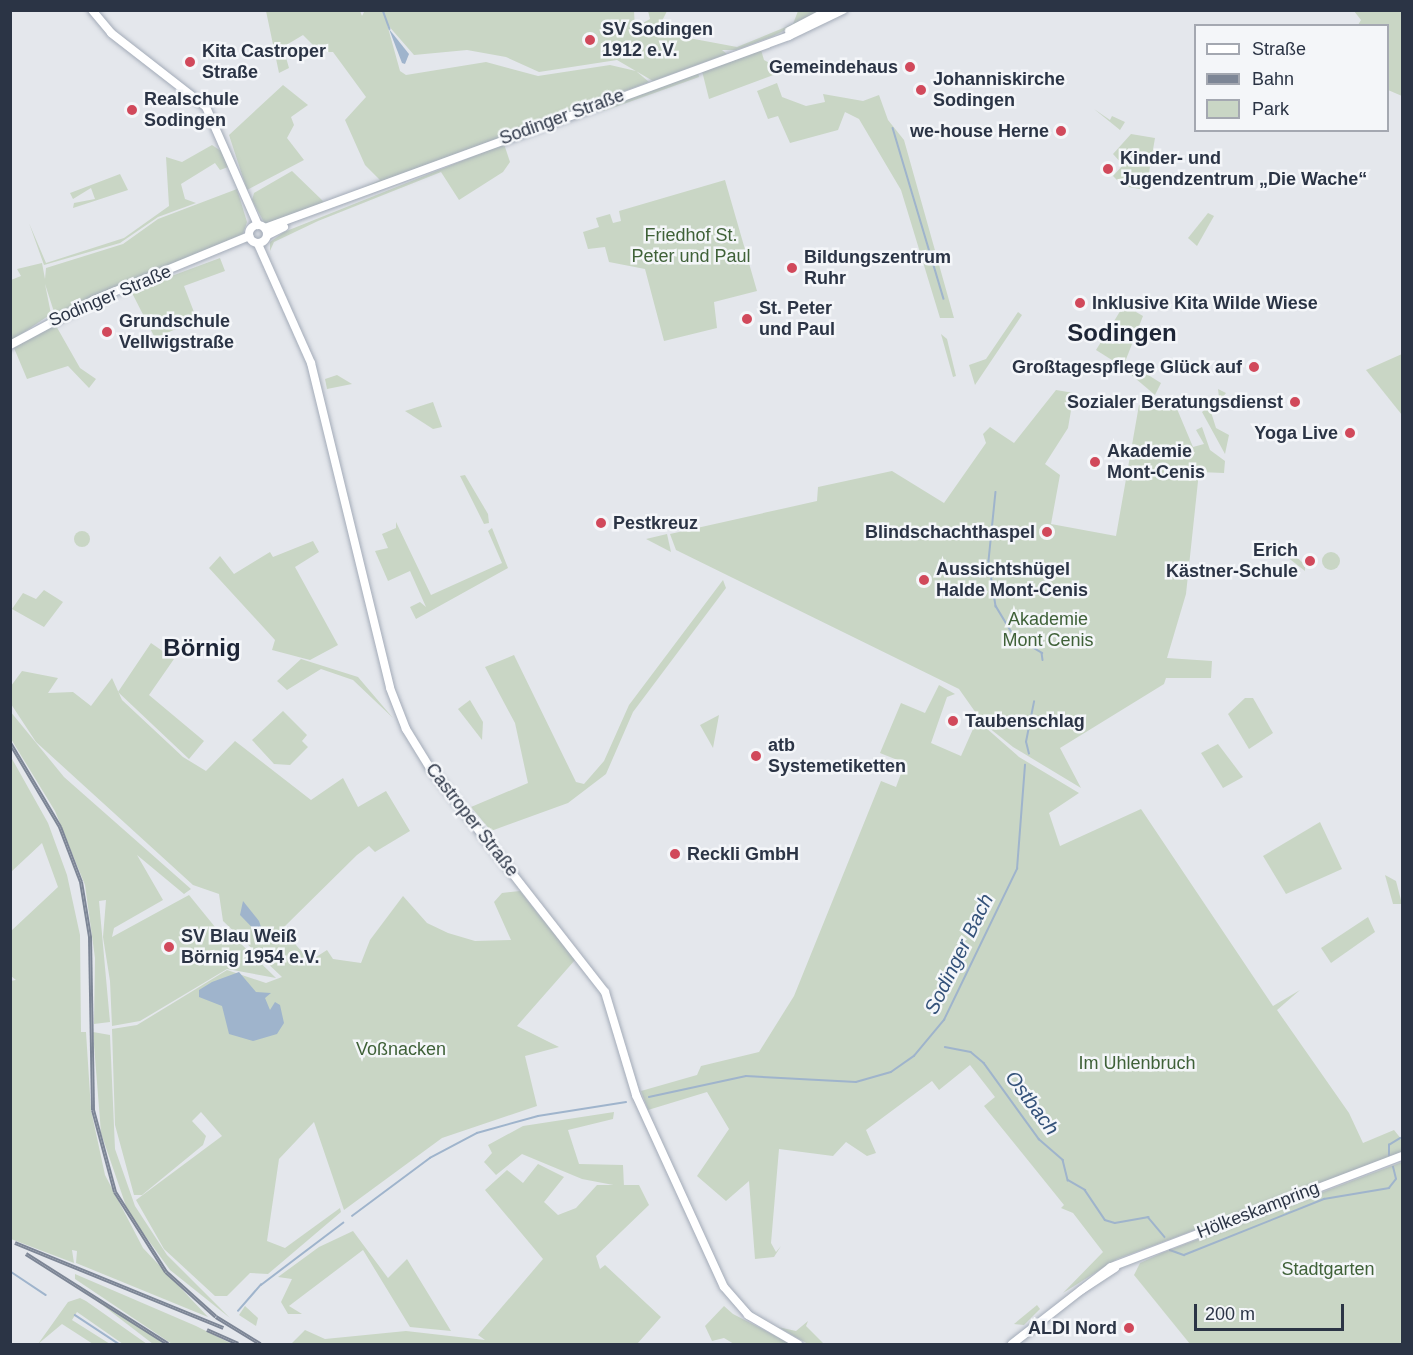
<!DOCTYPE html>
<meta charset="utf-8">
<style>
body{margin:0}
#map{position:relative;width:1413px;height:1355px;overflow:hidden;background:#e4e7ec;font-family:Helvetica,sans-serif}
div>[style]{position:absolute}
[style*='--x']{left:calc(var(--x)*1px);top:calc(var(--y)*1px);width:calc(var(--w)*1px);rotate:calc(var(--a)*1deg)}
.green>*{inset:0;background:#c9d6c5}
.round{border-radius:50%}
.water>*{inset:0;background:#9fb4cc}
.stream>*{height:1.5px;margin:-0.75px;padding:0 0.75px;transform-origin:0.75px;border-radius:0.75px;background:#9fb4cc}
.roads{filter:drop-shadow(0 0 2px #a3abb8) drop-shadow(0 0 2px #a3abb8)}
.major>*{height:8px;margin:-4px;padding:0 4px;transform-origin:4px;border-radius:4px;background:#fff}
.major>.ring{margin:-4px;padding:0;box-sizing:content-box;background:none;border:8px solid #fff;border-radius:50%}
.rail>*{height:4px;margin-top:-2px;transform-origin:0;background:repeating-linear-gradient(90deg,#f4f6f9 0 4.5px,#7d8696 0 9px);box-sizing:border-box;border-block:2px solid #7d8696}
.dots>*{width:16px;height:16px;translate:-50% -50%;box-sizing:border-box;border:3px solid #f4f6f9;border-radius:50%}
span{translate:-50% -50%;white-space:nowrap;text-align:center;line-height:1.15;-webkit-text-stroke:5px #f4f6f9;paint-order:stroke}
.poi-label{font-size:18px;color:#2b3445;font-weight:700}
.left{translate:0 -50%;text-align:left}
.right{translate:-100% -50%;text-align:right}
.street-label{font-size:18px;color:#2b3445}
.park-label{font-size:18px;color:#3f6138}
.water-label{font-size:20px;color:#34527a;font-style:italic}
.district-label{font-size:24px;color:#1d2536;font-weight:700}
.frame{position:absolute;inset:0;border:12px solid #2b3445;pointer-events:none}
.legend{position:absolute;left:1194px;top:24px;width:195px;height:108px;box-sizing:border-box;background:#f4f6f9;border:2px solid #a4a8b1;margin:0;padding:8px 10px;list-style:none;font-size:18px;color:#2b3445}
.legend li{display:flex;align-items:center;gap:12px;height:30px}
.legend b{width:30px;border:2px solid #a4a8b1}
.scale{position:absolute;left:1194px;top:1304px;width:150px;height:27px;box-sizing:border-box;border:3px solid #2b3445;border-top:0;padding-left:8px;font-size:18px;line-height:21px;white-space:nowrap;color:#2b3445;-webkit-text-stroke:4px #f4f6f9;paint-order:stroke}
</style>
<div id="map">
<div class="green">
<i style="clip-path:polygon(365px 10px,634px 11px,635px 28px,737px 47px,793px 24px,798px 11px,825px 11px,771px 37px,736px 50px,722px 50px,727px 54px,653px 81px,617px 60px,539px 72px,506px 57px,467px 50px,414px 55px,387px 24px,400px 71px,406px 75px,486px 62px,538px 76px,610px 65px,636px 71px,649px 82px,361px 189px,380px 180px,365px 165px,345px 120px,366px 97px,333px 52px,320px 52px,303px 35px,283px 47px,289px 68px,279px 73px,266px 11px,360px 11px,362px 16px)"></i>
<i style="clip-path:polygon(648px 11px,667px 11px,659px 27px,643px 23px,650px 19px)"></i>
<i style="clip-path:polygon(1354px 11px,1402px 11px,1402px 96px,1388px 90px,1388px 26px,1358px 25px,1361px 20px)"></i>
<i style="clip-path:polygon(761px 50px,764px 60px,784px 71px,709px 99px,702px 71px)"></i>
<i style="clip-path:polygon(698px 72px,699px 77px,604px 111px,603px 108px)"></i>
<i style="clip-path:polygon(777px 83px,782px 97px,806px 106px,825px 102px,823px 94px,863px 101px,879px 95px,888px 120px,904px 140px,954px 318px,940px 318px,901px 190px,859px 119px,845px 112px,838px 130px,790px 143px,778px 116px,768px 119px,757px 91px)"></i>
<i style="clip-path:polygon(283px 85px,308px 105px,291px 117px,294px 125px,287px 138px,304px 160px,247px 190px,229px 135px)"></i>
<i style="clip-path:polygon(1094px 109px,1110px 120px,1112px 116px,1125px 122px,1120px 130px)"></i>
<i style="clip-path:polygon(1131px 134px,1155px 138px,1146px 190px,1123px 186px,1113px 176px,1123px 165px,1113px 154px)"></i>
<i style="clip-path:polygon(504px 144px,510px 162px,503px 172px,459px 200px,441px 172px,318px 221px,274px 242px,270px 251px,270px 242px,284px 232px)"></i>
<i style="clip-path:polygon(212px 145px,224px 153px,236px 184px,228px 167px,220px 170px,215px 163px,181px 184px,185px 199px,196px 203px,158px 217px,120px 243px,44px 265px,29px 223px,46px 263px,124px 238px,169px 206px,166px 157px,182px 162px)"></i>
<i style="clip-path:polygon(292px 171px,324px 202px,353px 193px,265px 224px,252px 200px,254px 193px)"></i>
<i style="clip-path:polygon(120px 174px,128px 190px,73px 208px,74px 203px,95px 199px,91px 188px,73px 199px,70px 193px)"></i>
<i style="clip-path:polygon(725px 180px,757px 291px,714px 302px,717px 328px,664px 341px,645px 269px,609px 262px,605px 247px,588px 249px,583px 232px,599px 227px,596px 218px,610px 214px,613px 223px,621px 221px,619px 211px)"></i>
<i style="clip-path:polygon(237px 189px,247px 222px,243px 234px,55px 315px,45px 284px,51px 314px,11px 341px,11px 280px,21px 276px,17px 269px,42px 263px,45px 279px,46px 268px,123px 244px,158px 219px)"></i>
<i style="clip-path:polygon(1208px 213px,1214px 216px,1197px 246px,1188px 238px)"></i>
<i style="clip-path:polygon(220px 258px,225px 271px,184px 286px,197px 320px,155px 338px,131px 291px)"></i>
<i style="clip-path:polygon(1124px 305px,1143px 316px,1123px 367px,1096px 350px)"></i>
<i style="clip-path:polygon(1018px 312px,1022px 315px,975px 385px,969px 365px,986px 359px)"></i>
<i style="clip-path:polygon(55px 324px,80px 368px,96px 379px,89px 388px,68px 366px,27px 379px,14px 348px)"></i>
<i style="clip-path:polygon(941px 334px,947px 339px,956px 376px,953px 377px)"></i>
<i style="clip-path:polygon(1402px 354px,1402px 415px,1366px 370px)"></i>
<i style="clip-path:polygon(1132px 365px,1161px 383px,1155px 395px,1129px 373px)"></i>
<i style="clip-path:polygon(337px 375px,352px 384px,327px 389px,325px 379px)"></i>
<i style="clip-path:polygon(1218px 389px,1226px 393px,1211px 412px,1216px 428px,1229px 435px,1225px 454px,1202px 412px,1219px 397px)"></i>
<i style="clip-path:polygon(1056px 390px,1074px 393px,1068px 428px,1045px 464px,1060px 475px,1051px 524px,1116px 536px,1139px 405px,1165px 410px,1172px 397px,1193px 447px,1204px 444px,1196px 430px,1202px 427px,1210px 450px,1225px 461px,1224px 473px,1199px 472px,1186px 594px,1167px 658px,1212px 661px,1211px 678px,1166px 678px,1164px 684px,1060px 748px,1081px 788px,1013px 747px,983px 723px,959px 689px,676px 550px,670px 534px,817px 501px,818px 487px,892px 471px,944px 503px,986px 443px,983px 434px,990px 427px,1014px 443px)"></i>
<i style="clip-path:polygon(433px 402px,442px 427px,433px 429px,405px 411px)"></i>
<i style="clip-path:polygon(465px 475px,488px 514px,489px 523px,484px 524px,460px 476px)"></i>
<i style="clip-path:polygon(396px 522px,431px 595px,502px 563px,488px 531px,492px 528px,508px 568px,416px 619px,410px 607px,420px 602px,426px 607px,410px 571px,388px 581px,375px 551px,388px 548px,382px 534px,396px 528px)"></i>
<i class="round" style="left:74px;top:531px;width:16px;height:16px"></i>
<i style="clip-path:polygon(667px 534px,671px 552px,646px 539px)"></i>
<i style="clip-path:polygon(313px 541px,319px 552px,295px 567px,338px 645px,310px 660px,272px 650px,275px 640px,209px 568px,220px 556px,234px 574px,270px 552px,273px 557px)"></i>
<i style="clip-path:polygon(1288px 549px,1305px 565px,1305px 571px,1282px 553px)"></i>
<i class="round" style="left:1322px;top:552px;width:18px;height:18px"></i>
<i style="clip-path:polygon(723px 580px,726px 588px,633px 712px,606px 774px,568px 803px,491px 831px,471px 807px,528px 783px,515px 723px,485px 667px,514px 655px,576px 782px,584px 784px,604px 761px,629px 705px)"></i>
<i style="clip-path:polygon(44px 590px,63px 602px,44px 627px,12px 609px,23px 593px,36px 599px)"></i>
<i style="clip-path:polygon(151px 643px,174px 659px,149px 695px,204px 741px,189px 759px,118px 692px)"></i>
<i style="clip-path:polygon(301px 659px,358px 677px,393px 718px,353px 680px,321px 669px,287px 690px,277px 681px)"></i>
<i style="clip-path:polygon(22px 671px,58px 678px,48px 693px,73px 692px,91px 706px,112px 678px,122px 700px,183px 757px,206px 771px,235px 741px,311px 800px,343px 778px,358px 807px,386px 791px,410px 831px,375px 852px,369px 846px,357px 855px,282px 929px,310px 961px,327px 950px,333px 959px,361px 963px,370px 940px,403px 896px,427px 923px,448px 933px,475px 941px,511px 940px,494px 902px,502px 893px,520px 891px,575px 960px,517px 1026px,559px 1047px,525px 1056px,537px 1106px,442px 1138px,344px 1210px,314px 1122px,279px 1159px,267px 1241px,285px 1248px,340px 1208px,341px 1212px,268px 1274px,250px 1273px,227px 1296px,215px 1296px,164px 1249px,136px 1200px,222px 1136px,201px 1112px,192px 1121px,206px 1136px,203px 1145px,142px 1195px,134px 1195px,115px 1125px,112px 1029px,137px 1025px,227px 970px,266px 983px,282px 977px,223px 921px,219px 894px,193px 885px,36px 742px,11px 704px,11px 686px)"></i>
<i style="clip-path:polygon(939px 685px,955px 694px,947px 697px,931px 743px,961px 756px,977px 720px,1019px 757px,1079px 793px,1049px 813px,1060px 846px,1141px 809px,1273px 1006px,1300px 990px,1277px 1010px,1349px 1113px,1363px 1143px,1394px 1130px,1402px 1140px,1401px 1153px,1117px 1259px,1063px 1293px,1103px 1252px,1073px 1213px,1061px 1208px,1064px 1205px,984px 1106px,995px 1097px,970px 1065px,939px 1090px,932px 1081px,866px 1130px,876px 1153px,867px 1156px,846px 1142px,833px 1156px,779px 1149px,771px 1243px,776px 1252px,781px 1246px,774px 1257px,755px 1259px,749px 1181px,726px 1201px,697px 1176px,729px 1129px,707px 1092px,648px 1110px,641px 1091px,697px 1075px,701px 1066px,759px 1052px,794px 996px,881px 781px,896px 787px,905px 763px,880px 753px,901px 703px,925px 713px)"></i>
<i style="clip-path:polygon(1245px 698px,1253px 698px,1273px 733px,1249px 749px,1228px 714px)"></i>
<i style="clip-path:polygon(470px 700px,483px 722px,482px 740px,458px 709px)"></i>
<i style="clip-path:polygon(10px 711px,64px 777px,191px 889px,184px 894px,137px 855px,163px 900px,114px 928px,112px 937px,189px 895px,228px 943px,236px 939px,276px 978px,227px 969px,140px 1021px,112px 1026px,110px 981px,103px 937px,106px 900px,99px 901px,110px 1022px,94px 1024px,95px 958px,85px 885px,55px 811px,11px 739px)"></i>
<i style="clip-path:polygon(283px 711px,307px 735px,302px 741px,308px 747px,290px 765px,274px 764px,252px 740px)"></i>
<i style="clip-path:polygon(719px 715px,713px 748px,700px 725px)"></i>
<i style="clip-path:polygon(1218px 744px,1243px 777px,1223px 788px,1201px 753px)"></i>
<i style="clip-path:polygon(11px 757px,48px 823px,67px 875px,80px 935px,81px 1032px,86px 1032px,91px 1110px,105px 1175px,143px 1248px,208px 1317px,76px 1263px,77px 1251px,72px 1250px,74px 1263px,11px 1239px,10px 981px,16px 980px,11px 976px,11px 931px,58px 887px,42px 843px,11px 872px)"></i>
<i style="clip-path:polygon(1320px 822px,1342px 869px,1286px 894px,1263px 856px)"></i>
<i style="clip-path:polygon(1385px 875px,1396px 881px,1402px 904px,1393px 904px)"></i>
<i style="clip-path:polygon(1368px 917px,1375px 932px,1331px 963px,1321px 948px)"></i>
<i style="clip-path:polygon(93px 1032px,110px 1035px,115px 1149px,135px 1206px,167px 1255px,230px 1318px,170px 1270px,128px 1212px,101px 1133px)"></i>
<i style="clip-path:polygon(614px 1112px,613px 1119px,568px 1130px,579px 1164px,623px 1165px,624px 1187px,582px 1179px,522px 1154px,496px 1175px,484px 1162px,492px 1153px,488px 1145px,523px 1126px)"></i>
<i style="clip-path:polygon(1402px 1162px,1402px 1344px,1190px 1344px,1134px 1275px,1140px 1263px,1162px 1253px)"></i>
<i style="clip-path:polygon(538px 1164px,564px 1177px,544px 1202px,558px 1215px,576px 1208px,597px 1185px,639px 1185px,649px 1205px,596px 1256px,600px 1269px,605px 1265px,661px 1317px,637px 1344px,291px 1344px,305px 1330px,325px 1339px,406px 1331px,485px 1340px,478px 1335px,543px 1259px,485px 1190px,507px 1170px,523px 1183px)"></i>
<i style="clip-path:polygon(353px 1231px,388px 1278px,407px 1259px,451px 1331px,410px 1327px,363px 1250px,289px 1306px,302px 1314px,288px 1314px,281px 1302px,292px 1279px,278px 1277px,319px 1247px)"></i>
<i style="clip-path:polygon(75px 1274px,196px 1326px,232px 1344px,172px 1344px,75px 1279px)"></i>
<i style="clip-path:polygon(75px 1284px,123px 1315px,164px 1344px,153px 1344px)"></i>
<i style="clip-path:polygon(80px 1298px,86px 1301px,147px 1344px,123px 1344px,77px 1312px,72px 1320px,110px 1344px,93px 1344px,62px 1324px,38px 1344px,68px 1302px)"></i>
<i style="clip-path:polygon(1037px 1305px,1040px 1309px,1024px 1325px,1014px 1324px)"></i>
<i style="clip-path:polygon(245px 1306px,258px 1318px,256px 1326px,239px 1315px)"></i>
<i style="clip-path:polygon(724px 1306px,733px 1314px,791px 1344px,734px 1344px,724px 1338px,712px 1341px,705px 1326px)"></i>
<i style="clip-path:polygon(808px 1321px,806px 1326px,824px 1344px,808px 1344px,778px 1327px,796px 1331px)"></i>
</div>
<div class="water">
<i style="clip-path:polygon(389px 29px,409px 54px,405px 64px,402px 63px)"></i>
<i style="clip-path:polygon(243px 901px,259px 921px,266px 942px,240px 915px)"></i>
<i style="clip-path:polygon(239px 972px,256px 992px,271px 993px,265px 998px,270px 1010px,275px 1002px,280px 1005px,284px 1023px,277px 1034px,253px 1041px,229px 1034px,222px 1006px,199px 997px,199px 990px,212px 982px)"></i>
</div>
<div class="stream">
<i style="--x:383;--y:10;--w:20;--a:70"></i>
<i style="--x:893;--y:128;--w:178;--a:73.4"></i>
<i style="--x:996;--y:492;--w:69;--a:95.8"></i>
<i style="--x:989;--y:561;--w:46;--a:81.2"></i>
<i style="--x:996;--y:606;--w:35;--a:59"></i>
<i style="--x:1014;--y:636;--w:33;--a:31"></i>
<i style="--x:1042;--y:653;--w:7;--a:82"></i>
<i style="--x:1029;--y:754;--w:12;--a:-104"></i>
<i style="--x:1026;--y:742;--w:41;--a:-78.7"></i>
<i style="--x:945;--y:1047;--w:26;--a:11"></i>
<i style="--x:971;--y:1052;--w:17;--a:40"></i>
<i style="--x:984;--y:1063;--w:94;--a:54.1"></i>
<i style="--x:1039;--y:1139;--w:32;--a:41"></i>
<i style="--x:1063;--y:1160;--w:21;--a:76"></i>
<i style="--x:1068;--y:1180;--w:20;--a:30"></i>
<i style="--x:1085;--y:1190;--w:36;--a:56"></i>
<i style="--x:1105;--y:1220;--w:10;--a:17"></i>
<i style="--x:1115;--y:1223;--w:34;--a:-10"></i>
<i style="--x:1148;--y:1217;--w:26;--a:50"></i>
<i style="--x:649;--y:1097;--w:99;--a:-12.2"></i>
<i style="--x:746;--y:1076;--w:110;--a:3.1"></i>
<i style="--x:856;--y:1082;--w:36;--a:-16"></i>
<i style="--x:891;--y:1072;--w:28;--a:-35"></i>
<i style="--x:914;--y:1056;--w:47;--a:-50.2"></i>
<i style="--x:944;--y:1020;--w:168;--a:-64.2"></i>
<i style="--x:1017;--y:869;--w:104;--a:-85.6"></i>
<i style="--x:1389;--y:1156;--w:11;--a:-90"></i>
<i style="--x:1389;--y:1145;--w:13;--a:-32"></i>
<i style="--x:352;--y:1216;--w:97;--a:-36.6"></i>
<i style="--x:430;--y:1158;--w:53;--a:-28"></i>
<i style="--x:477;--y:1133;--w:63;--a:-15.6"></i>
<i style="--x:538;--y:1116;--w:89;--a:-9"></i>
<i style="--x:1170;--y:1250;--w:15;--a:20"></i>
<i style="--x:1184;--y:1255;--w:151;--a:-21.8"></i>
<i style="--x:1324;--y:1199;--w:66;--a:-9.6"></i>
<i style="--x:1389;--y:1188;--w:11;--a:-52"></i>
<i style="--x:1396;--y:1179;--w:12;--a:-104"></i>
<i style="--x:10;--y:1271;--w:43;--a:33.7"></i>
<i style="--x:238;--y:1311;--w:35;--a:-49"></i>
<i style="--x:261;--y:1285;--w:103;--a:-37.1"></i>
<i style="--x:75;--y:1315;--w:53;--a:33.4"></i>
</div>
<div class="roads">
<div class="major">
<i style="--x:92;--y:10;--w:30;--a:50"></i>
<i style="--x:111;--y:33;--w:120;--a:37.9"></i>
<i style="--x:206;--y:107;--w:129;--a:66.2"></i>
<i style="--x:789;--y:31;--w:45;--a:-27.7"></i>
<i class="ring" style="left:249px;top:225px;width:10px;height:10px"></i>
<i style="--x:265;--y:228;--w:558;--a:-20.12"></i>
<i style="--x:789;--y:36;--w:60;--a:-25.7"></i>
<i style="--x:268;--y:235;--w:18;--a:-27"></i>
<i style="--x:258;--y:244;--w:130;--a:66"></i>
<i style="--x:311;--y:363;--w:334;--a:76.3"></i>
<i style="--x:390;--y:688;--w:44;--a:68.7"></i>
<i style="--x:406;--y:729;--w:46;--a:58.4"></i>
<i style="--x:430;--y:768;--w:284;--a:52"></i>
<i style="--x:605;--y:992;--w:108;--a:73.2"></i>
<i style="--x:636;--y:1095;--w:211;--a:65.4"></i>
<i style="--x:724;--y:1287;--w:37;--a:49"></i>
<i style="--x:748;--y:1315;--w:58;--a:30.1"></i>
<i style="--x:10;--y:345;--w:95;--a:-28.2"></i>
<i style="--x:94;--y:300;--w:168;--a:-22.4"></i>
<i style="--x:1080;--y:1291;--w:42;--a:-33.3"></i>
<i style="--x:1012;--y:1344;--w:125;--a:-37.9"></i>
<i style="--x:1111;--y:1267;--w:311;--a:-20.9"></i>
</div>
</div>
<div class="rail">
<i style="--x:10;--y:743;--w:98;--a:59.2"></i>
<i style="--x:60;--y:827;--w:59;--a:69.1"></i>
<i style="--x:81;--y:882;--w:56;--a:80.7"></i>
<i style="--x:90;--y:937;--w:173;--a:89"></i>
<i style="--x:93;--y:1110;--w:85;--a:75"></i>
<i style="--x:115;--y:1192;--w:95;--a:57.5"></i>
<i style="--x:166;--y:1272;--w:67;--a:42"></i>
<i style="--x:216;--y:1317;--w:52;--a:31.5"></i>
<i style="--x:15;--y:1243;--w:225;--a:22.2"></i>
<i style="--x:26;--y:1254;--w:168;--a:32.4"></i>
<i style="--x:207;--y:1330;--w:34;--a:24"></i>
</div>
<div class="dots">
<i style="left:590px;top:40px;background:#d1495b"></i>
<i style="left:190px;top:62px;background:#d1495b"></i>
<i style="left:910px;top:67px;background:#d1495b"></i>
<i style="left:921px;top:90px;background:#d1495b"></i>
<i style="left:132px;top:110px;background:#d1495b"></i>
<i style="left:1061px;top:131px;background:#d1495b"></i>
<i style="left:1108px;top:169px;background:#d1495b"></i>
<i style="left:792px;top:268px;background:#d1495b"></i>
<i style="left:1080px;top:303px;background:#d1495b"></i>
<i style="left:747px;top:319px;background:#d1495b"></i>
<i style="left:107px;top:332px;background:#d1495b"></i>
<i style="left:1254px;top:367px;background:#d1495b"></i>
<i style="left:1295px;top:402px;background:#d1495b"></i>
<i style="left:1350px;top:433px;background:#d1495b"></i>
<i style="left:1095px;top:462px;background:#d1495b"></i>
<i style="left:601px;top:523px;background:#d1495b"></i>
<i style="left:1047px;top:532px;background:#d1495b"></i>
<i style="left:1310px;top:561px;background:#d1495b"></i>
<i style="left:924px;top:580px;background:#d1495b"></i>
<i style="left:953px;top:721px;background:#d1495b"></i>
<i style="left:756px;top:756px;background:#d1495b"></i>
<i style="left:675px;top:854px;background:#d1495b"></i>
<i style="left:169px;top:947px;background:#d1495b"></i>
<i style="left:1129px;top:1328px;background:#d1495b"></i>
</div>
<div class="poi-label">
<span class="left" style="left:602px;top:40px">SV Sodingen<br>1912 e.V.</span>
<span class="left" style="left:202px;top:62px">Kita Castroper<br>Straße</span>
<span class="right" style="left:898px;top:67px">Gemeindehaus</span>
<span class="left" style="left:933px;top:90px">Johanniskirche<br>Sodingen</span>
<span class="left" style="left:144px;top:110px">Realschule<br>Sodingen</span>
<span class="right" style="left:1049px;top:131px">we-house Herne</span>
<span class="left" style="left:1120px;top:169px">Kinder- und<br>Jugendzentrum „Die Wache“</span>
<span class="left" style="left:804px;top:268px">Bildungszentrum<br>Ruhr</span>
<span class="left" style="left:1092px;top:303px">Inklusive Kita Wilde Wiese</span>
<span class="left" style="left:759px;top:319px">St. Peter<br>und Paul</span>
<span class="left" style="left:119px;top:332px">Grundschule<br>Vellwigstraße</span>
<span class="right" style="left:1242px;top:367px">Großtagespflege Glück auf</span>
<span class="right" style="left:1283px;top:402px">Sozialer Beratungsdienst</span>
<span class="right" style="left:1338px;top:433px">Yoga Live</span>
<span class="left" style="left:1107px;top:462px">Akademie<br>Mont-Cenis</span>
<span class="left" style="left:613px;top:523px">Pestkreuz</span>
<span class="right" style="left:1035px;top:532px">Blindschachthaspel</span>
<span class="right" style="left:1298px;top:561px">Erich<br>Kästner-Schule</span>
<span class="left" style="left:936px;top:580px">Aussichtshügel<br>Halde Mont-Cenis</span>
<span class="left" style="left:965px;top:721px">Taubenschlag</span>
<span class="left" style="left:768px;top:756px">atb<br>Systemetiketten</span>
<span class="left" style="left:687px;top:854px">Reckli GmbH</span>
<span class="left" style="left:181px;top:947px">SV Blau Weiß<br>Börnig 1954 e.V.</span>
<span class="right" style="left:1117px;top:1328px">ALDI Nord</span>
</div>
<div class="street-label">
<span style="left:562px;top:117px;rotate:-20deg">Sodinger Straße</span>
<span style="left:110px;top:296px;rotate:-23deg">Sodinger Straße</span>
<span style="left:472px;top:820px;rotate:52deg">Castroper Straße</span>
<span style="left:1258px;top:1210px;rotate:-21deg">Hölkeskampring</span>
</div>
<div class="park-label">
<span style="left:691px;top:246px">Friedhof St.<br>Peter und Paul</span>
<span style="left:1048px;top:630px">Akademie<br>Mont Cenis</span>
<span style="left:401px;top:1049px">Voßnacken</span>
<span style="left:1137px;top:1063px">Im Uhlenbruch</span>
<span style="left:1328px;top:1269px">Stadtgarten</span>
</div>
<div class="water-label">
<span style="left:959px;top:954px;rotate:-64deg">Sodinger Bach</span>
<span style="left:1032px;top:1103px;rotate:53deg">Ostbach</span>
</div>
<div class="district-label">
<span style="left:1122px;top:333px">Sodingen</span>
<span style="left:202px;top:648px">Börnig</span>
</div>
<div class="frame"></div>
<ul class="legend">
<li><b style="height:8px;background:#fff"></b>Straße</li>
<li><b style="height:8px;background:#7d8696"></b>Bahn</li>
<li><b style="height:16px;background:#c9d6c5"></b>Park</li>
</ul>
<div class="scale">200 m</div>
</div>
